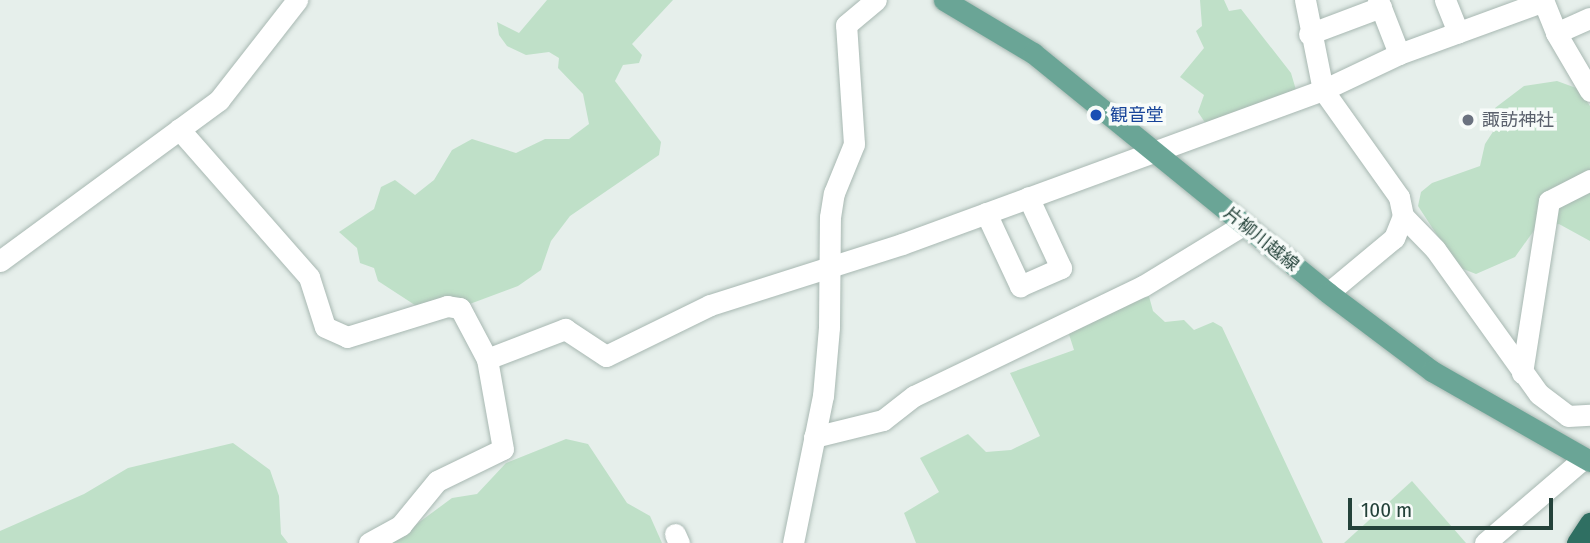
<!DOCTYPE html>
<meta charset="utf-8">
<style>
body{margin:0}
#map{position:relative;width:1590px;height:543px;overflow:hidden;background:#e6efeb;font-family:"Fira Sans Condensed","Noto Sans JP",sans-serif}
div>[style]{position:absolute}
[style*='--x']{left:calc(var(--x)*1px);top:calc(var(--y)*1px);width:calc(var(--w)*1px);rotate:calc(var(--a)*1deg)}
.green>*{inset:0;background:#bfe0c8}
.roads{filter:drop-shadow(0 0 2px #a8b8b2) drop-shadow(0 0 2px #a8b8b2)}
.minor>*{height:21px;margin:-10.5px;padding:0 10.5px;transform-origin:10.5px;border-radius:10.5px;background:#fff}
.major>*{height:21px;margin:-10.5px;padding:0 10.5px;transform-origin:10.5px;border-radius:10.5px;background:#6aa596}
.highway>*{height:21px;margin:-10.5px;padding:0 10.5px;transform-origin:10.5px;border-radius:10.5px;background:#2f6f62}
.dots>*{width:19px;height:19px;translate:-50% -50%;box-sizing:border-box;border:4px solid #f7fbf9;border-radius:50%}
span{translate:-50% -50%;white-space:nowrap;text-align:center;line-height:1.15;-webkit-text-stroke:7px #f7fbf9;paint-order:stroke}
.transit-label{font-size:18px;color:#164399}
.left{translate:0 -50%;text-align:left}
.worship-label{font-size:18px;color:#5b616d}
.street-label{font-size:18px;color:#24423a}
.scale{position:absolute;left:1348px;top:498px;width:205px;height:32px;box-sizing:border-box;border:4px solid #24423a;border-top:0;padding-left:9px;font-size:21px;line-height:24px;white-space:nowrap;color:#24423a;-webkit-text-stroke:5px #f7fbf9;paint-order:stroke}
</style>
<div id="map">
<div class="green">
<i style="clip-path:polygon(547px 0,673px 0,632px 44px,642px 55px,639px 63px,623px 65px,615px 81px,661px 142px,659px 155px,570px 216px,551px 241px,541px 270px,518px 286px,467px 305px,421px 309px,378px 281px,374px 268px,360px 263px,357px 248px,339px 232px,374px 209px,381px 187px,395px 180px,415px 195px,434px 180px,452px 150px,472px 139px,516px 153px,545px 139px,569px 139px,589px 124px,583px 94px,558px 68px,559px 58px,549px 52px,526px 55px,507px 46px,499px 35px,497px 22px,519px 33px)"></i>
<i style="clip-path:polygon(1200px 0,1224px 0,1229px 11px,1241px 9px,1291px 73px,1296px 90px,1208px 127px,1198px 112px,1204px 95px,1180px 77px,1204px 48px,1196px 31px,1202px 26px)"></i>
<i style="clip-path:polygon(1557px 81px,1579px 89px,1590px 106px,1590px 241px,1559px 224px,1535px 229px,1515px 257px,1476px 274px,1458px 267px,1418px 206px,1421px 192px,1432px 183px,1480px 166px,1485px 144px,1496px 127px,1495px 108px,1524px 86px)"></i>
<i style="clip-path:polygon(1147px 289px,1153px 311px,1165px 322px,1184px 320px,1194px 330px,1213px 322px,1222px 327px,1323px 543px,916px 543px,904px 513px,939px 492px,920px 458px,968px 434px,986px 452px,1011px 450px,1040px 436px,1010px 373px,1074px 350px,1067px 328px)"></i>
<i style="clip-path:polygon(566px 439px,588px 444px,627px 503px,650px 516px,662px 543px,391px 543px,452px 498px,477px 494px,506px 463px)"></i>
<i style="clip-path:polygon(233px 443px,270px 470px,279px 496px,281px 534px,288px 543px,0 543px,0 531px,84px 494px,128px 468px)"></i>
<i style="clip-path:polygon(1412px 481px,1466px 543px,1344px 543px)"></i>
</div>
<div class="roads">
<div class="minor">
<i style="--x:1305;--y:0;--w:92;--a:78.7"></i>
<i style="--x:1323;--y:90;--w:131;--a:54.6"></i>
<i style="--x:1399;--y:197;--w:19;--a:78"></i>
<i style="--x:1403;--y:216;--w:24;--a:112"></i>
<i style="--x:1394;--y:238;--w:86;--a:140.2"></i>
<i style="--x:1378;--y:0;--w:58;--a:68.7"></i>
<i style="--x:1445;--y:0;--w:35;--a:68"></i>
<i style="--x:1543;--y:0;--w:35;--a:68"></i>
<i style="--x:1556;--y:33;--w:67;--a:59.6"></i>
<i style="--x:1556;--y:33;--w:37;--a:-24"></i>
<i style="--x:1309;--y:34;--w:77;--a:-20.6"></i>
<i style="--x:179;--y:129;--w:197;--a:48.7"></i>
<i style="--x:309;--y:277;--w:52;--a:72.3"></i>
<i style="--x:325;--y:327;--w:24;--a:24"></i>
<i style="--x:347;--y:337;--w:105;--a:-17.2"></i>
<i style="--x:447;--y:306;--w:13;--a:9"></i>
<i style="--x:460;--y:308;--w:58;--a:62.1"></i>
<i style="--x:487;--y:359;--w:84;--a:-21"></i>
<i style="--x:565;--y:329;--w:49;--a:33.4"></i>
<i style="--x:606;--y:356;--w:116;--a:-26.1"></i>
<i style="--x:710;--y:305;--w:201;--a:-17.6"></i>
<i style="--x:902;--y:244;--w:448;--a:-20.1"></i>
<i style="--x:1323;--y:90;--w:84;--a:-25.3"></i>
<i style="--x:1399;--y:54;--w:154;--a:-20.1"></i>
<i style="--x:986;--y:213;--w:81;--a:65"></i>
<i style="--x:1020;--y:286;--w:45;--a:-23.7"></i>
<i style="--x:1061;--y:268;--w:78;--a:-114.9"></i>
<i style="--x:1403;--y:216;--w:46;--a:45.9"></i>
<i style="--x:1435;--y:249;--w:178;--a:54.4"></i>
<i style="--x:1539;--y:394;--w:36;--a:37"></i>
<i style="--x:1568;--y:416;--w:22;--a:-3"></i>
<i style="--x:0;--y:261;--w:272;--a:-36.3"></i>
<i style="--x:219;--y:100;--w:127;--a:-52"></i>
<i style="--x:1522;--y:373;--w:174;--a:-81.1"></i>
<i style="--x:1549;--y:201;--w:46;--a:-27.1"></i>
<i style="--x:814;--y:437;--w:71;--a:-13.8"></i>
<i style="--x:883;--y:420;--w:39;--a:-38"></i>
<i style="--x:914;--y:396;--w:254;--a:-25.7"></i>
<i style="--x:1143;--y:286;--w:117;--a:-31.4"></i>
<i style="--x:675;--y:534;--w:10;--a:66"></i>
<i style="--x:369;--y:543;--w:37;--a:-29"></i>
<i style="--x:401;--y:525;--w:57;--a:-50.7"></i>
<i style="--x:437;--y:481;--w:73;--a:-25.9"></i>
<i style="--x:503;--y:449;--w:91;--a:-100.1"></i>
<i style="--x:793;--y:543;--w:150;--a:-78.5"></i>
<i style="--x:823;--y:396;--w:69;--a:-85"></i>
<i style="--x:829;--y:327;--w:110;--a:-89.5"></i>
<i style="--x:830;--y:217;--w:24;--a:-81"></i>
<i style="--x:834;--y:193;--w:53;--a:-67.8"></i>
<i style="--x:854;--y:144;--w:119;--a:-93.8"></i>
<i style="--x:846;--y:25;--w:39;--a:-40"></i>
<i style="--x:1485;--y:543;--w:130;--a:-40.6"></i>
</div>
<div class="major">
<i style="--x:944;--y:0;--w:104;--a:30.8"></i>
<i style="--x:1033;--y:53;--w:380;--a:39.1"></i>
<i style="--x:1328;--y:293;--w:130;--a:36.9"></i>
<i style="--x:1432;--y:371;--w:182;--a:29.7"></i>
</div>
<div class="highway">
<i style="--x:1577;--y:543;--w:24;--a:-57"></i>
</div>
</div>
<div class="dots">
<i style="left:1096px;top:115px;background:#1a4fb4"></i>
<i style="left:1468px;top:120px;background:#6b7280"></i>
</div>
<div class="transit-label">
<span class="left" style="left:1110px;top:115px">観音堂</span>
</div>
<div class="worship-label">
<span class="left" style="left:1482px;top:120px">諏訪神社</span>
</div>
<div class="street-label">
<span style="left:1261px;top:239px;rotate:39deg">片柳川越線</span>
</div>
<div class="scale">100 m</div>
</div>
